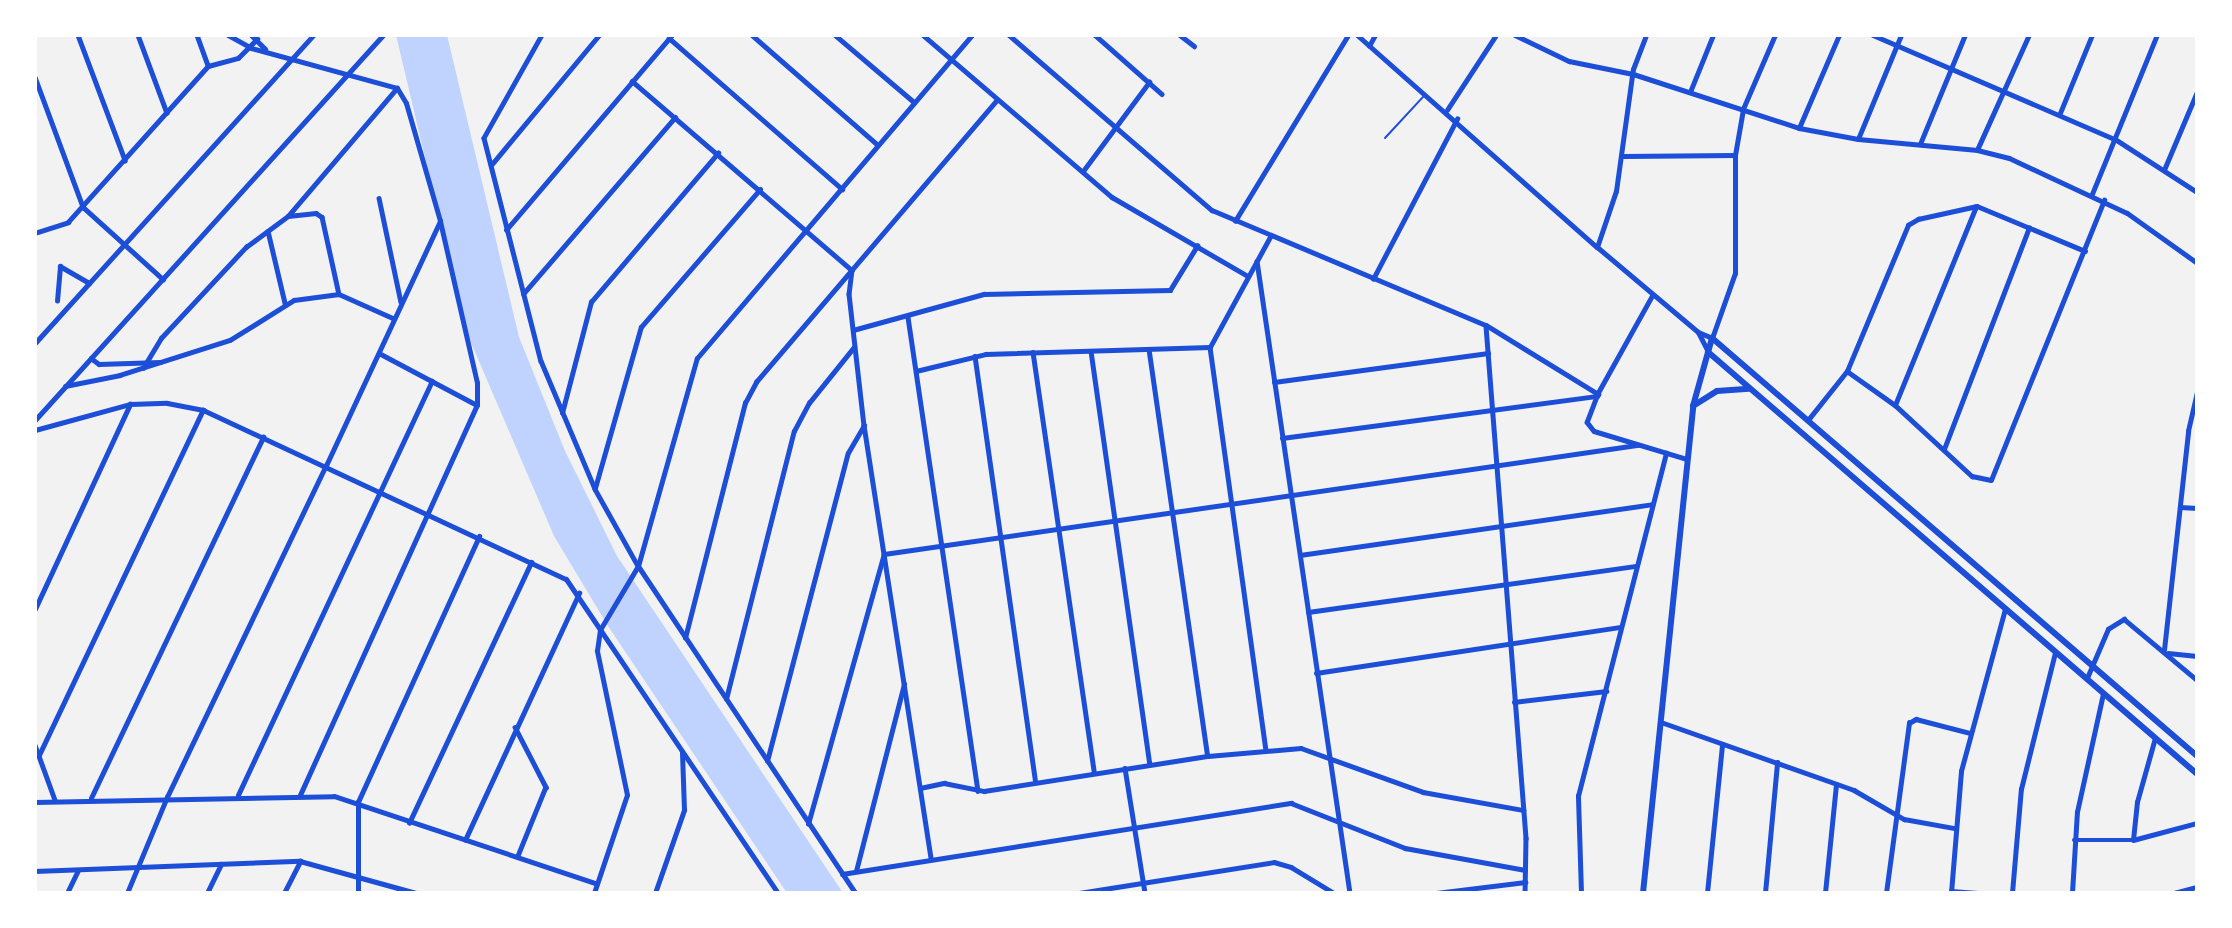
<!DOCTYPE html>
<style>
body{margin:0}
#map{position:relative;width:2232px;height:928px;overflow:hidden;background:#f2f2f2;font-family:"Playfair Display",serif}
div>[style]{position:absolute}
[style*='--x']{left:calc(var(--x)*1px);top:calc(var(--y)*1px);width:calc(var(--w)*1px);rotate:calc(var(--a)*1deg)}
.water>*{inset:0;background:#bfd3fe}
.service>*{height:2px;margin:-1px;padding:0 1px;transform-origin:1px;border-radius:1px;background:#1d4ed8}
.minor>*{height:4.5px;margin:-2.25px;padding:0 2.25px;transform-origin:2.25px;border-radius:2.25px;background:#1d4ed8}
.tertiary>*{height:5px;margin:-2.5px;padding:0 2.5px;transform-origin:2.5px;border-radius:2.5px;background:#1d4ed8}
.secondary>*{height:6px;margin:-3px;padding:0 3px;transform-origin:3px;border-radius:3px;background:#1d4ed8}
span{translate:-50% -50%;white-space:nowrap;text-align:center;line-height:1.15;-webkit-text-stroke:5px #fff;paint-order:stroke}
.frame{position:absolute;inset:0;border:37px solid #fff;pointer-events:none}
</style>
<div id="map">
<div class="water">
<i style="clip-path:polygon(396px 35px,447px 35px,519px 337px,565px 451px,617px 556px,843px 893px,787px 893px,608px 626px,554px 536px,466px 331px)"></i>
</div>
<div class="service">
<i style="--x:1385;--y:138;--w:56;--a:-47.2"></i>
</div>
<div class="minor">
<i style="--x:78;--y:35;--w:134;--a:69.4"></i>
<i style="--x:138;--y:35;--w:83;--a:69.6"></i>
<i style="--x:197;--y:35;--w:33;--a:70"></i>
<i style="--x:542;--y:35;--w:118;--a:119.4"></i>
<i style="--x:484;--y:138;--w:230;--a:75.7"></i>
<i style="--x:541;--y:361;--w:139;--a:67.1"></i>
<i style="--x:595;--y:489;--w:88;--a:60.8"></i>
<i style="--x:752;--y:35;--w:167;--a:41.1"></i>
<i style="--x:835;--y:35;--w:104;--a:40.3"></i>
<i style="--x:923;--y:35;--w:249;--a:40.6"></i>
<i style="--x:1112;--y:197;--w:157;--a:30.2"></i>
<i style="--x:1009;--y:35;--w:268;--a:40.8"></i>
<i style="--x:1212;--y:210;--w:297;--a:22.8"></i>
<i style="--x:1486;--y:325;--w:132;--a:31.6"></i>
<i style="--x:1095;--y:35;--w:89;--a:41.4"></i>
<i style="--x:1180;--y:35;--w:18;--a:38"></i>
<i style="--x:1515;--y:35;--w:60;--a:25.7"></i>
<i style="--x:1569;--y:61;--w:65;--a:11.5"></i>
<i style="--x:1873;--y:35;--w:263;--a:23.3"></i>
<i style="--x:2115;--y:139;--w:98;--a:32.9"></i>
<i style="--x:669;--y:38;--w:230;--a:41.1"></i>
<i style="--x:1369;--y:46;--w:13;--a:-61"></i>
<i style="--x:208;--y:66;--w:31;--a:-15"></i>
<i style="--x:238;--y:58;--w:27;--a:-45"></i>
<i style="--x:35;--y:77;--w:139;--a:69.7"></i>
<i style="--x:83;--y:207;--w:108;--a:42"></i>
<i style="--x:632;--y:81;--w:290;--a:40.7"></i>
<i style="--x:852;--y:270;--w:24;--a:97"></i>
<i style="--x:849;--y:294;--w:132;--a:83.5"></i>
<i style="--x:864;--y:425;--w:439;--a:81.2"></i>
<i style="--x:1690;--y:92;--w:61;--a:-68"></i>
<i style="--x:1743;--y:109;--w:81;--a:-66.6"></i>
<i style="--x:1447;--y:110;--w:90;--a:-56.8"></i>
<i style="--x:2060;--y:113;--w:84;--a:-67.7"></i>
<i style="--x:1799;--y:128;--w:101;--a:-66.7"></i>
<i style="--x:1858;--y:139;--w:113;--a:-67.5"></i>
<i style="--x:1920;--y:144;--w:118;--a:-67.6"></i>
<i style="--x:1977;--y:150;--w:126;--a:-65.7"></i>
<i style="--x:1623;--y:156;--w:112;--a:-0.5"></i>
<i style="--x:492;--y:164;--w:168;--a:-50.3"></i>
<i style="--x:2164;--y:170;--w:85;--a:-67.1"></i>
<i style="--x:1083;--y:171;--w:111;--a:-53.4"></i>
<i style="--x:2092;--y:194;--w:172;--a:-67.8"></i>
<i style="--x:379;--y:198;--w:106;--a:78.1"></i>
<i style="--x:1977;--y:206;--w:117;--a:22.6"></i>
<i style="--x:288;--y:216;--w:28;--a:-6"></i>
<i style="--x:316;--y:213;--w:7;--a:34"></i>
<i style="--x:322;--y:217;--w:79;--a:77.6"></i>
<i style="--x:1235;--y:221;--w:218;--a:-58.7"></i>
<i style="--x:506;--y:230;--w:256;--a:-49.6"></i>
<i style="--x:268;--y:231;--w:74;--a:76.7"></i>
<i style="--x:35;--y:233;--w:35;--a:-18"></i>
<i style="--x:68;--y:222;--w:210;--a:-48.1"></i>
<i style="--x:1257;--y:261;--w:639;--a:81.63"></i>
<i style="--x:1373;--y:279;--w:181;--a:-62.3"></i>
<i style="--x:523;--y:294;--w:233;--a:-49.3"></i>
<i style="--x:1653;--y:295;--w:113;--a:119.1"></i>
<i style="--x:1598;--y:394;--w:30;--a:111"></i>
<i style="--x:1587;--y:422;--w:11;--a:52"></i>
<i style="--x:1594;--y:431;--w:97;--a:16.8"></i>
<i style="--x:57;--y:301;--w:35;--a:-85"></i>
<i style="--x:60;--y:266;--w:34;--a:30"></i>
<i style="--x:908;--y:317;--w:479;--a:81.6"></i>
<i style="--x:1486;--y:326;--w:514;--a:85.53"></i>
<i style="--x:1526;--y:838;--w:55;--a:91"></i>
<i style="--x:853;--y:330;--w:136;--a:-15.4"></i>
<i style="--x:984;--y:294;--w:186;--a:-1.2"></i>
<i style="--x:1170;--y:290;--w:52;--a:-58.5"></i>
<i style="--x:1210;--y:347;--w:406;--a:82.1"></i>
<i style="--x:1210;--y:347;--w:125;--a:-61.4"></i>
<i style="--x:1149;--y:349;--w:411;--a:81.8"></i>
<i style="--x:1091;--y:351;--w:417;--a:81.9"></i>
<i style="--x:1033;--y:352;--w:424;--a:81.7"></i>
<i style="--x:379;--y:353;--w:111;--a:28"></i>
<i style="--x:975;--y:356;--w:430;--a:81.9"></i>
<i style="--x:91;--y:358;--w:10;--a:37"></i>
<i style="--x:99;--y:364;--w:61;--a:-1.9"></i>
<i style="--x:143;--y:368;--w:35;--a:-59"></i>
<i style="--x:161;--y:338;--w:125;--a:-47"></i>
<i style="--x:246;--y:247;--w:52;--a:-36.4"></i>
<i style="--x:288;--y:216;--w:168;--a:-49.6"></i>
<i style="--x:916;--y:371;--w:72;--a:-13.7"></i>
<i style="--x:986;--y:354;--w:224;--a:-1.8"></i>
<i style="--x:1847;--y:371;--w:59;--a:35.3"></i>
<i style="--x:1895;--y:405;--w:105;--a:42.7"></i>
<i style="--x:1972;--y:476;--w:19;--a:12"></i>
<i style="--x:1991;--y:480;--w:302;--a:-68"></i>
<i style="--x:1274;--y:382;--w:216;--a:-7.7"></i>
<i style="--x:65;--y:386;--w:56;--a:-11.3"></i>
<i style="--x:120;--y:375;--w:115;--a:-17.7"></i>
<i style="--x:230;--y:340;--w:75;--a:-32"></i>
<i style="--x:294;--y:300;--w:45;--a:-7.6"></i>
<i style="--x:339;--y:294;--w:59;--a:24"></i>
<i style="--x:1895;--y:405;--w:214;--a:-67.8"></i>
<i style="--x:562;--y:413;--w:115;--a:-75.4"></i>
<i style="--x:591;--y:302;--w:196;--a:-49.6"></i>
<i style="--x:1808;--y:420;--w:63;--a:-51.5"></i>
<i style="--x:1847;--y:371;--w:158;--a:-67.3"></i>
<i style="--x:1908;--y:225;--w:12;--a:-31"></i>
<i style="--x:1918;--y:219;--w:60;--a:-12.4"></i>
<i style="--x:1282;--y:438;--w:318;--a:-7.6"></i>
<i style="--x:1944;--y:449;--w:237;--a:-69"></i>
<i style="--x:595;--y:488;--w:167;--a:-74.1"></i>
<i style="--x:641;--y:327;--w:182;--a:-49.2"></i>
<i style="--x:2180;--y:507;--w:17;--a:3"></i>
<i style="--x:1300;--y:555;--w:356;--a:-8.2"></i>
<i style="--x:35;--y:609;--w:226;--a:-65.1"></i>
<i style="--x:1308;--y:612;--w:331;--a:-8"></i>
<i style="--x:685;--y:638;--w:243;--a:-75.7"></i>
<i style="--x:745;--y:403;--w:24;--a:-62"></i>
<i style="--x:756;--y:382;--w:371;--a:-49.5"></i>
<i style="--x:2164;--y:650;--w:220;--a:-83.7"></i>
<i style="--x:2188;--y:431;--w:40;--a:-77"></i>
<i style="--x:2168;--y:653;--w:29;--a:6"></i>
<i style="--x:1316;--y:673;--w:308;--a:-8.6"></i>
<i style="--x:2087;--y:678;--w:53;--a:-66.8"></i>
<i style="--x:2108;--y:629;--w:19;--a:-32"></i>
<i style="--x:2124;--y:619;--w:95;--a:39.9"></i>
<i style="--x:726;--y:699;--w:276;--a:-75.8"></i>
<i style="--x:794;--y:431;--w:32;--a:-62"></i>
<i style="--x:809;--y:403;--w:72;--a:-51.2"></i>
<i style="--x:1514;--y:702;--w:93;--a:-6.8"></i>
<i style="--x:1661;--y:722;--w:205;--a:19.4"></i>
<i style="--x:1854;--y:790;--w:58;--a:30.1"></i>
<i style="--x:1904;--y:819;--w:51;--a:10.2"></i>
<i style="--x:515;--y:727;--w:68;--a:62.7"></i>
<i style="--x:546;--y:787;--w:74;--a:112.1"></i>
<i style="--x:35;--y:745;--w:59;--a:70"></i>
<i style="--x:39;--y:755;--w:382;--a:-64.6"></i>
<i style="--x:767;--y:761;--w:318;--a:-75.3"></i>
<i style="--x:848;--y:453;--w:32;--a:-60"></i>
<i style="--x:1125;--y:768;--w:127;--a:80.9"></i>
<i style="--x:920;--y:788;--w:25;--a:-12"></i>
<i style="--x:944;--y:783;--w:41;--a:11.3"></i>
<i style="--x:984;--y:791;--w:227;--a:-8.9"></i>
<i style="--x:1208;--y:756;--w:93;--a:-4.9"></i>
<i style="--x:1301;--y:748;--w:130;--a:19.8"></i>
<i style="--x:1423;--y:792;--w:102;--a:10.2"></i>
<i style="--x:238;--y:795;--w:457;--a:-64.9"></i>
<i style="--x:300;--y:795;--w:428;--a:-65.6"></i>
<i style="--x:477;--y:405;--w:22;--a:-90"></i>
<i style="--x:477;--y:383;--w:166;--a:-102.9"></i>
<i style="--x:91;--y:798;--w:400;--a:-64.5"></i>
<i style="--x:35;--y:802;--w:299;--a:-1.1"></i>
<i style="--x:334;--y:796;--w:276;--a:18.4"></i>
<i style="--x:409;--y:823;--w:288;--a:-64.9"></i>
<i style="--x:808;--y:824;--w:280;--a:-74.3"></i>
<i style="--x:884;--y:554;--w:762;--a:-8.23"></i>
<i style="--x:465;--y:840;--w:272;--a:-65.2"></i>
<i style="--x:2074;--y:840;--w:59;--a:0"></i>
<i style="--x:2133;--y:840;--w:66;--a:-14.9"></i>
<i style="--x:2133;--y:840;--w:38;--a:-84"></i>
<i style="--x:2137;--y:802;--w:66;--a:-74.3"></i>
<i style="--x:35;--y:871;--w:265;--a:-2.2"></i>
<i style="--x:300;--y:861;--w:120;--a:15.4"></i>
<i style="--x:856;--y:871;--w:193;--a:-75.6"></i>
<i style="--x:842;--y:874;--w:455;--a:-9"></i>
<i style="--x:1291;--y:803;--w:123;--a:21.5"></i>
<i style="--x:1405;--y:848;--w:122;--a:10.4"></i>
<i style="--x:1951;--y:891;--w:30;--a:4"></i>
<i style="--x:67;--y:893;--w:25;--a:-64"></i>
<i style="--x:127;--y:893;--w:104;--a:-67.4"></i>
<i style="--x:167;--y:797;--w:368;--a:-64.4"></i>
<i style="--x:207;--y:893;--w:32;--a:-64"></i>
<i style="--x:284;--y:893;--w:36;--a:-63"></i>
<i style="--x:358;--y:893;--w:91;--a:-90"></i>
<i style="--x:358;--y:802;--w:292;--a:-65.5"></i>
<i style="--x:594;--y:893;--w:103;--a:-71.4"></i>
<i style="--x:627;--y:795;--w:147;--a:-101.8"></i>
<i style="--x:597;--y:651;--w:22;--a:-82"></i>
<i style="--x:655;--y:893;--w:88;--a:-70.7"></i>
<i style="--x:684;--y:810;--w:58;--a:-92"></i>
<i style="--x:1079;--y:893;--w:197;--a:-9"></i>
<i style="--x:1274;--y:862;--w:18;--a:16"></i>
<i style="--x:1291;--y:867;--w:50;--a:31.2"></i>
<i style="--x:1436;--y:893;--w:90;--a:-7"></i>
<i style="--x:1581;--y:893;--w:97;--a:-91.8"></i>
<i style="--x:1578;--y:796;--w:354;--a:-75.6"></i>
<i style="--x:1707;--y:893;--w:149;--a:-84.2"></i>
<i style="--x:1765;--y:893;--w:131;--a:-84.7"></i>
<i style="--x:1825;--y:893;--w:109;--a:-84.2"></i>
<i style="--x:1886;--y:893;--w:172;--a:-82.3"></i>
<i style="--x:1909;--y:723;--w:8;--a:-30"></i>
<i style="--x:1916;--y:719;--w:56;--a:14.5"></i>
<i style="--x:1951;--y:893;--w:122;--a:-85.3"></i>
<i style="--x:1961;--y:771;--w:168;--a:-74.8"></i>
<i style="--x:2012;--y:893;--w:104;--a:-85.1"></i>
<i style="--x:2021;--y:789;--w:140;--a:-76"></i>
<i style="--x:2072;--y:893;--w:81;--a:-86.5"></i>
<i style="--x:2077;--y:812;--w:121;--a:-77.6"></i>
<i style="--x:2174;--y:893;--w:24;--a:-15"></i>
</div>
<div class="tertiary">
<i style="--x:228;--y:35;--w:26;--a:29"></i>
<i style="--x:251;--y:48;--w:151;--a:15.3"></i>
<i style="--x:397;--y:88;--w:17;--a:59"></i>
<i style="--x:406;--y:103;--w:123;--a:73.9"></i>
<i style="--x:440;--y:221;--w:269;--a:115"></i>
<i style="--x:251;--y:35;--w:20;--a:45"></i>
<i style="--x:1357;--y:35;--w:320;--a:41.5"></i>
<i style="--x:1597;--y:247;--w:132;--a:40.1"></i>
<i style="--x:1698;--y:332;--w:15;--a:23"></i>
<i style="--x:1712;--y:338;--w:69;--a:-70.5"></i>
<i style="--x:1735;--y:273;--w:118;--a:-90"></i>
<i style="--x:1735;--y:155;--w:47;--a:-80.1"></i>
<i style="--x:1633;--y:74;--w:175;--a:18"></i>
<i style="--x:1799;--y:128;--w:60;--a:10.6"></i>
<i style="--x:1858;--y:139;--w:120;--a:5.3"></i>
<i style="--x:1977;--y:150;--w:33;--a:14"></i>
<i style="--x:2009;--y:158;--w:130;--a:25"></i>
<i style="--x:2127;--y:213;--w:86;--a:35.5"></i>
<i style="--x:1597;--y:247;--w:59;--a:-71.3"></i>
<i style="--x:1616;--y:191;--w:123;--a:-82.1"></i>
<i style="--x:1633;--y:69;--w:36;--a:-69"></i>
<i style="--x:1698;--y:332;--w:22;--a:63"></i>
<i style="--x:35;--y:343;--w:415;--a:-47.9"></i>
<i style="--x:35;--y:420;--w:519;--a:-47.89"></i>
<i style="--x:35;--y:430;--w:98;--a:-15.3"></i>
<i style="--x:130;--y:404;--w:37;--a:-2"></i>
<i style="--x:167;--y:403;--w:37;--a:11"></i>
<i style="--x:203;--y:410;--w:400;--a:25"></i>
<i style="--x:566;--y:579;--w:379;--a:56"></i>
<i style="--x:638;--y:566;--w:392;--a:56.4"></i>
<i style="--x:601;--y:628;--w:72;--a:-59.2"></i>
<i style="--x:638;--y:566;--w:216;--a:-74.2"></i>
<i style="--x:697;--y:358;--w:424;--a:-49.6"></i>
</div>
<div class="secondary">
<i style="--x:1708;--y:352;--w:646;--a:40.79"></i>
<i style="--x:1693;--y:406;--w:28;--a:-32"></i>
<i style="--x:1717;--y:391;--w:32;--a:-4"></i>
<i style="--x:1643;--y:893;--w:490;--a:-84.1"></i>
<i style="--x:1693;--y:406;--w:71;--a:-74.4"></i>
<i style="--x:1712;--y:338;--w:640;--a:40.76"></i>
</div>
<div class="frame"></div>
</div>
